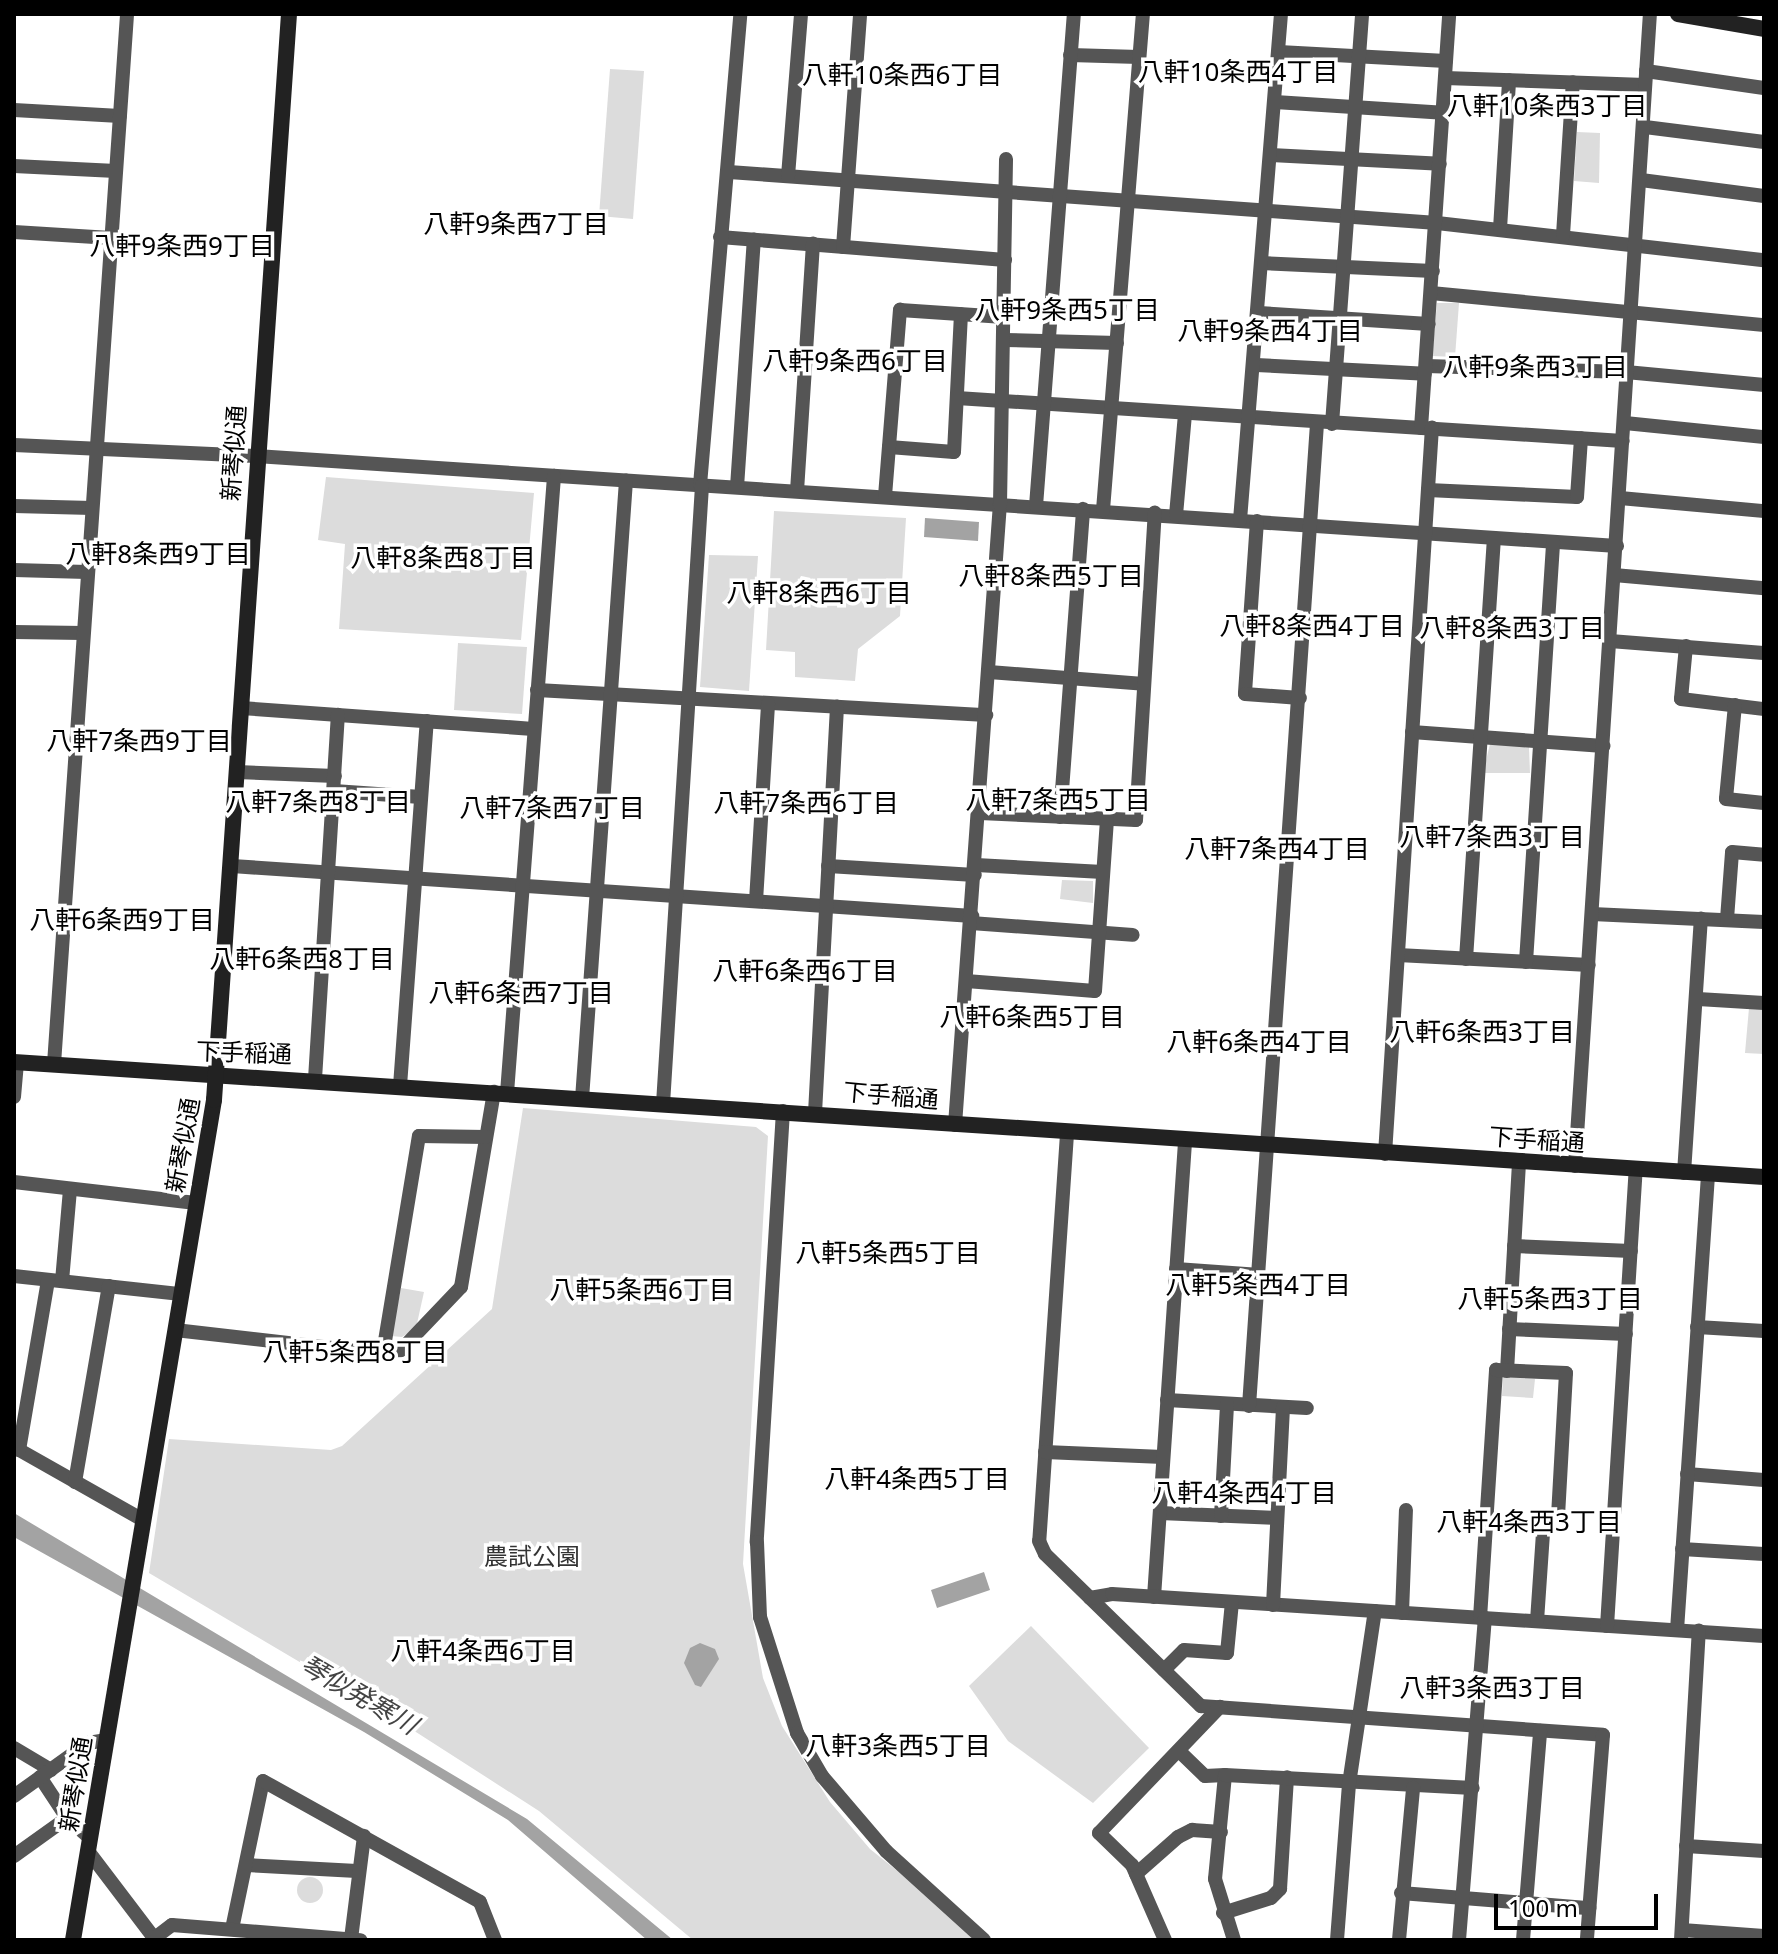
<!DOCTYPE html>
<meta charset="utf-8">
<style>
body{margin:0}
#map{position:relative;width:1778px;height:1954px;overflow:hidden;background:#fff;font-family:"Noto Sans","Noto Sans JP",sans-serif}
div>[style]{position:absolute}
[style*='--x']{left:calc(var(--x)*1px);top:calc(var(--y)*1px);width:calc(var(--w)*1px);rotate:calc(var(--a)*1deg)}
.green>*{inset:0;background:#dcdcdc}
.round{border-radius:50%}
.water>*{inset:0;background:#a3a3a3}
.street>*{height:14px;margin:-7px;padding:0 7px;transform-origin:7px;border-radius:7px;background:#555}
.secondary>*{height:16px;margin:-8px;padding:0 8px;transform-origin:8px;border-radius:8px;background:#222}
span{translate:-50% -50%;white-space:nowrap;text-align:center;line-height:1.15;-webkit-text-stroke:7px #fff;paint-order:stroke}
.street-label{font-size:24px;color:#000}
.park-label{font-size:24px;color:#333}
.neighbourhood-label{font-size:26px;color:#000}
.water-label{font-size:26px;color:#444;font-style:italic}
.frame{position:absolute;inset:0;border:16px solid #000;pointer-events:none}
.scale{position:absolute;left:1494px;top:1894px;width:164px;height:36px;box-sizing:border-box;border:4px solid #000;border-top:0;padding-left:10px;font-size:24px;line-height:28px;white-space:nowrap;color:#000;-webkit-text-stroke:6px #fff;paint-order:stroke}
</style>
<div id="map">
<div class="green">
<i style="clip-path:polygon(610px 69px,644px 71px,633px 219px,599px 216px)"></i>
<i style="clip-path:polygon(1577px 132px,1600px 133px,1599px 183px,1574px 181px)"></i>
<i style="clip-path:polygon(1437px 303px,1459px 303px,1455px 357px,1432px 356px)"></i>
<i style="clip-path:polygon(326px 477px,534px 493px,521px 640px,339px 629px,345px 544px,318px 540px)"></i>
<i style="clip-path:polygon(774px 511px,906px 518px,900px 616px,858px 649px,855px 681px,795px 677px,795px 652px,766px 650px)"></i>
<i style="clip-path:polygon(709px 555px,758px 556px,749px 691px,700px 687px)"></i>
<i style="clip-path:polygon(458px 643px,527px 647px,522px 714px,454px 710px)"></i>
<i style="clip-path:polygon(1490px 744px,1529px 747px,1530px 773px,1483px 773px)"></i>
<i style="clip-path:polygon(1062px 880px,1093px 881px,1093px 903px,1060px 899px)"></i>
<i style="clip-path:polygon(1749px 1008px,1764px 1009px,1764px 1054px,1745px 1053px)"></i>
<i style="clip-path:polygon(523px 1108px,756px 1127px,768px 1136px,743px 1564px,763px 1678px,782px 1726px,830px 1802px,870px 1849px,950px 1913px,974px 1940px,693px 1940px,539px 1811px,391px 1716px,149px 1573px,169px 1439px,331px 1450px,342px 1446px,492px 1309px)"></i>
<i style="clip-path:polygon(401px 1288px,424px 1292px,416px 1328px,402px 1337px,391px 1336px)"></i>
<i style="clip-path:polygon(1503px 1377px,1535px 1379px,1533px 1398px,1502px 1396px)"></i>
<i style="clip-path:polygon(1031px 1626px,1149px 1748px,1093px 1803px,1008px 1741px,969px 1686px)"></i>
<i class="round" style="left:297px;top:1877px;width:26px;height:26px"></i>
</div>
<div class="water">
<i style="clip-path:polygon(925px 518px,979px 522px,978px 541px,924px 537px)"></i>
<i style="clip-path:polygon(14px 1513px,527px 1819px,673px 1940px,647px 1940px,508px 1820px,364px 1732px,14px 1537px)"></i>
<i style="clip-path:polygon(984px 1572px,990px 1590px,937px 1608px,931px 1590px)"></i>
<i style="clip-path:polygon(700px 1643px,715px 1649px,719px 1659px,701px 1687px,695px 1685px,684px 1663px,690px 1648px)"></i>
</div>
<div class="street">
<i style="--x:1279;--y:52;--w:167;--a:3.1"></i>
<i style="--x:1070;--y:55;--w:69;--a:1.7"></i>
<i style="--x:1646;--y:71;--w:119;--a:8.2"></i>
<i style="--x:1445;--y:78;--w:200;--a:2"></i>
<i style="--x:1275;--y:102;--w:168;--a:3.7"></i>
<i style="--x:14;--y:110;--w:106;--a:3.2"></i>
<i style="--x:1645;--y:127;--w:120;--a:7.2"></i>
<i style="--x:1271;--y:155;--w:169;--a:3"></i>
<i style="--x:14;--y:166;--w:102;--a:2.8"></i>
<i style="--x:729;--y:172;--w:710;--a:4.12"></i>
<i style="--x:1437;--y:223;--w:329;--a:6.5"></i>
<i style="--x:788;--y:176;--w:163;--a:-85.4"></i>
<i style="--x:1641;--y:180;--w:124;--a:7.4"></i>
<i style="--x:1500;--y:229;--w:149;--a:-86.5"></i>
<i style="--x:14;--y:232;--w:97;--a:3.5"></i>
<i style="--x:1563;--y:235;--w:153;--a:-86.3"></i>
<i style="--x:720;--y:237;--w:286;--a:4.6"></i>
<i style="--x:843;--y:247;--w:234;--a:-85.8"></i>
<i style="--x:1261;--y:263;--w:172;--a:2.7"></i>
<i style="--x:1431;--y:293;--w:335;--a:5.5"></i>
<i style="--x:1259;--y:313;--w:170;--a:3.7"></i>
<i style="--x:1004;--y:340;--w:113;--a:1.5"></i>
<i style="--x:1256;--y:365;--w:169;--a:3"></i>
<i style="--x:1426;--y:366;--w:200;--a:1.7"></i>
<i style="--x:1626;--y:372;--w:139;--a:5.4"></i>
<i style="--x:957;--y:398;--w:667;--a:3.69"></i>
<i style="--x:1625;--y:423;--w:140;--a:5.8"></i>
<i style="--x:1332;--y:424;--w:411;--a:-85.8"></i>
<i style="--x:1421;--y:428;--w:415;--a:-86.1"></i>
<i style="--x:14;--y:445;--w:242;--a:2.6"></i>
<i style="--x:256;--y:456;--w:1364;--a:3.78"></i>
<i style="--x:889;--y:447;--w:65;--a:4.4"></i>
<i style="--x:954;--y:452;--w:138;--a:-87.1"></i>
<i style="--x:700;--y:485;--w:473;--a:-85.1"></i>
<i style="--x:737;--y:487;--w:248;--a:-86.1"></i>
<i style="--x:1428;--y:490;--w:149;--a:2.7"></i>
<i style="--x:1577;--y:497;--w:59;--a:-86.1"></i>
<i style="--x:797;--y:491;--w:248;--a:-86.3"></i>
<i style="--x:885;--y:496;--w:187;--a:-85.4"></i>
<i style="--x:900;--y:310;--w:104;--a:3.9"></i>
<i style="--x:1620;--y:498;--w:145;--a:5.2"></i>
<i style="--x:14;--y:506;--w:78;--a:1.5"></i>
<i style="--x:1036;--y:506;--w:493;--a:-85.6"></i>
<i style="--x:1103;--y:510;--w:498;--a:-85.4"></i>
<i style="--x:1176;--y:515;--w:100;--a:-84.9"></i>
<i style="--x:1240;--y:520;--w:508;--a:-85.37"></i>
<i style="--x:1257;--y:521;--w:173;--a:94"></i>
<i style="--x:1245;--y:694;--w:55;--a:4.2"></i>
<i style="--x:14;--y:570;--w:73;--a:1.6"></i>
<i style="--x:1614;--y:575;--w:151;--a:5"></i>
<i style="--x:14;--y:632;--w:69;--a:0.8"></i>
<i style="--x:1610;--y:641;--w:154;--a:4.5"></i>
<i style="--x:1686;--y:646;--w:53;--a:95.4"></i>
<i style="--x:1681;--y:699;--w:84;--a:6.9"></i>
<i style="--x:989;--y:672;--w:155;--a:4.4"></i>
<i style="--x:537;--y:690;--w:450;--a:3.2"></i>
<i style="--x:1735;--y:705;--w:94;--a:95.5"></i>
<i style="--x:1726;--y:799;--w:38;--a:6"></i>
<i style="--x:241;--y:708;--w:293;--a:4.1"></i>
<i style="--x:1412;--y:732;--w:192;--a:4.2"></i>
<i style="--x:237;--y:772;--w:98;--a:2.3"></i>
<i style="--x:334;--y:791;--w:87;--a:3.9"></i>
<i style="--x:980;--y:813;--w:156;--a:2.6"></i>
<i style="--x:1136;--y:820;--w:308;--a:-86.5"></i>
<i style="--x:1060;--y:817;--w:309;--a:-85.7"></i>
<i style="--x:976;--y:865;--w:127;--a:3.2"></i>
<i style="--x:232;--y:866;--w:742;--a:3.87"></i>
<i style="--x:828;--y:866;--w:147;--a:3.5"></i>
<i style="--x:756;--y:901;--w:198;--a:-86.5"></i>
<i style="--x:1592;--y:914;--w:172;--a:2.7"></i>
<i style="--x:1727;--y:919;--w:67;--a:-85.7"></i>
<i style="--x:1732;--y:852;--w:32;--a:5"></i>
<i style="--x:971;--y:923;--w:162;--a:4.2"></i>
<i style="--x:1398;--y:955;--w:191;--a:3"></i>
<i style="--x:1466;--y:959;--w:422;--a:-86.2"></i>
<i style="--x:1526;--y:962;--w:421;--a:-86.3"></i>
<i style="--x:966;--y:981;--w:129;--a:4.4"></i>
<i style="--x:1095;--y:991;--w:172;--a:-86"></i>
<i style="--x:1698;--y:999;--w:66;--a:3.5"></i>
<i style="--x:54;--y:1064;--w:1053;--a:-86.02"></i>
<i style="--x:315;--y:1079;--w:365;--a:-86.4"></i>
<i style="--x:400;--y:1086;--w:366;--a:-85.8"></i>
<i style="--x:507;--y:1093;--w:619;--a:-85.64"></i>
<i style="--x:14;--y:1097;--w:35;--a:-85"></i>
<i style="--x:582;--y:1099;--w:620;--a:-85.93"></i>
<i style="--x:663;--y:1104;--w:620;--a:-86.39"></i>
<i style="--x:783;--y:1111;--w:432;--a:93.5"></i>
<i style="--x:757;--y:1542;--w:75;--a:87.7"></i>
<i style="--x:760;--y:1617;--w:122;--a:72.3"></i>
<i style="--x:797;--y:1733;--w:50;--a:59.8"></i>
<i style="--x:822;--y:1776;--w:99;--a:49.5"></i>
<i style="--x:886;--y:1851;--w:132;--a:42.2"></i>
<i style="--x:815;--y:1113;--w:407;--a:-86.9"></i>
<i style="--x:955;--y:1125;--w:623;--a:-85.86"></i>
<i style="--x:1000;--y:504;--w:345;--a:-89"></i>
<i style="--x:1067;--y:1134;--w:408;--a:93.9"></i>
<i style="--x:1039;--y:1541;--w:14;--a:65"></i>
<i style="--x:1045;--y:1554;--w:218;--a:44.3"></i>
<i style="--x:1201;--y:1706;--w:403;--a:4.1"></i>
<i style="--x:1603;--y:1735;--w:206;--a:94.5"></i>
<i style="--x:1385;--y:1154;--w:728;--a:-86.3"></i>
<i style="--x:1575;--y:1166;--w:1154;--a:-86.28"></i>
<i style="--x:1684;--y:1173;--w:255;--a:-86.2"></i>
<i style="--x:14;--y:1182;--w:183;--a:6.6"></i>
<i style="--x:1514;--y:1246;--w:117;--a:2.4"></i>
<i style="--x:1176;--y:1269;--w:84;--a:4.1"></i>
<i style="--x:14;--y:1276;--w:168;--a:6.2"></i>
<i style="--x:62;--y:1281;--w:92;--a:-85"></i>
<i style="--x:1697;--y:1327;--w:67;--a:3.4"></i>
<i style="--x:1509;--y:1329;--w:117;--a:2.4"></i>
<i style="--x:175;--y:1330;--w:204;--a:6.5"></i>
<i style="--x:378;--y:1353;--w:23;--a:-7"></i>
<i style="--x:401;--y:1350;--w:87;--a:-46.4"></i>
<i style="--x:461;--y:1287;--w:198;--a:-80.4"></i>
<i style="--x:383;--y:1353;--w:220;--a:-80.6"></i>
<i style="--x:419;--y:1136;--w:67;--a:0.9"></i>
<i style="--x:1507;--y:1371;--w:209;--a:-86.7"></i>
<i style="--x:1167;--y:1400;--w:140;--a:3.3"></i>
<i style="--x:1249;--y:1406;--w:985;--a:-86.04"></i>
<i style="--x:14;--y:1447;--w:148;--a:29.5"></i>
<i style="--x:19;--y:1450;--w:172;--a:-80.3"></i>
<i style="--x:1045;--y:1452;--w:118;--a:2.4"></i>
<i style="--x:1687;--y:1474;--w:77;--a:4.5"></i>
<i style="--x:75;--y:1482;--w:199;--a:-80.2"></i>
<i style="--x:1160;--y:1513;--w:117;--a:2.4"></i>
<i style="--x:1221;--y:1516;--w:112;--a:-86.9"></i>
<i style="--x:1682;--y:1549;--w:82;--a:3.5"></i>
<i style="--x:1154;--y:1597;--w:457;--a:-86.1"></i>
<i style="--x:1090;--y:1598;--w:22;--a:-10"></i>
<i style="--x:1112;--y:1594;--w:653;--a:3.69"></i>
<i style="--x:1273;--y:1605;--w:198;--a:-87.1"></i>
<i style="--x:1402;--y:1613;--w:103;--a:-87.8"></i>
<i style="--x:1480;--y:1618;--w:249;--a:-86.3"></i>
<i style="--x:1496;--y:1370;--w:70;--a:2.5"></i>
<i style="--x:1566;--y:1373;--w:142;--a:93.2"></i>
<i style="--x:1558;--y:1515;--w:23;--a:130"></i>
<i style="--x:1543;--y:1533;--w:88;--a:93.9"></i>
<i style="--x:1607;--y:1626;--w:458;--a:-86.4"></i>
<i style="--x:1677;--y:1630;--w:457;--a:-86.1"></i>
<i style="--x:1164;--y:1670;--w:28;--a:-45"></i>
<i style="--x:1184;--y:1650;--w:43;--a:4"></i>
<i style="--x:1227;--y:1653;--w:51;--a:-84.4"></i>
<i style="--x:14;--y:1748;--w:43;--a:30.7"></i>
<i style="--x:1179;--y:1751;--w:36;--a:44"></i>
<i style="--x:1205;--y:1776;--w:20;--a:-3"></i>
<i style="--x:40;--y:1777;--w:49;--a:56.6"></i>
<i style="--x:67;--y:1818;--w:30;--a:41"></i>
<i style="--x:14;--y:1796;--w:91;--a:-35.6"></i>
<i style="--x:88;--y:1743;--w:19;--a:-9"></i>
<i style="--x:1686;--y:1846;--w:78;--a:3.7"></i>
<i style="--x:88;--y:1851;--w:109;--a:52.8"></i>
<i style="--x:14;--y:1856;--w:65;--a:-35.6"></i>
<i style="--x:246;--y:1865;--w:111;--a:3.1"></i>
<i style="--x:1136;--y:1874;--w:56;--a:-41.4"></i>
<i style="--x:1178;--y:1837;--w:16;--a:-27"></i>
<i style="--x:1192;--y:1830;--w:29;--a:4"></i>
<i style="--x:1401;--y:1893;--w:189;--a:4.6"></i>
<i style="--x:1223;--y:1913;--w:50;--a:-17.4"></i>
<i style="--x:1271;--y:1898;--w:13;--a:-45"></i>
<i style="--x:1280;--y:1889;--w:112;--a:-86.4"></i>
<i style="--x:232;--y:1929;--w:151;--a:-78.2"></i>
<i style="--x:263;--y:1781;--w:248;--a:29.1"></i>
<i style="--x:480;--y:1902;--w:41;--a:68.5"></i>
<i style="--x:1682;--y:1930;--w:82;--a:4.2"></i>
<i style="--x:351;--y:1939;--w:104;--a:-82.8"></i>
<i style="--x:152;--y:1940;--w:25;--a:-37"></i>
<i style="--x:172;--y:1925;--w:189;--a:4.6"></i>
<i style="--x:1165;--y:1940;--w:82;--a:-113.7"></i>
<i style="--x:1132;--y:1865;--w:46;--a:-135.9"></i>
<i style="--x:1099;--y:1833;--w:175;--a:-46.2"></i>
<i style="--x:1234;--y:1940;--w:64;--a:-107.3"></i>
<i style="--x:1215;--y:1879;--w:104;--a:-84.5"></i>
<i style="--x:1225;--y:1775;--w:248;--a:3"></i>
<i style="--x:1337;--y:1940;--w:156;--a:-85.6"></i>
<i style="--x:1349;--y:1784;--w:175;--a:-81.5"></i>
<i style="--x:1399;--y:1940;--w:153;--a:-84.7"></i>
<i style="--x:1459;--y:1940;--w:323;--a:-85.4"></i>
<i style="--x:1523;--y:1940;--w:210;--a:-85.3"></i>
<i style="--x:1681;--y:1940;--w:310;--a:-86.7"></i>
</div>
<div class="secondary">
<i style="--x:1678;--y:14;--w:87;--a:9.9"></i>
<i style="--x:14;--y:1062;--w:1754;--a:3.76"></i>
<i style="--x:73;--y:1940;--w:852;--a:-80.47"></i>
<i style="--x:214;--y:1100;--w:1089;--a:-86.05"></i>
</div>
<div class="street-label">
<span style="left:233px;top:453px;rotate:-86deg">新琴似通</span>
<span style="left:244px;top:1052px;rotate:2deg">下手稲通</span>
<span style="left:891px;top:1095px;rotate:5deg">下手稲通</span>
<span style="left:1537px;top:1139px;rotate:4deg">下手稲通</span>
<span style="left:182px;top:1145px;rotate:-80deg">新琴似通</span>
<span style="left:75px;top:1784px;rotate:-81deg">新琴似通</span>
</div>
<div class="park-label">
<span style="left:532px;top:1556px">農試公園</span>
</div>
<div class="neighbourhood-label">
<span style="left:1238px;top:72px">八軒10条西4丁目</span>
<span style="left:902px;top:75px">八軒10条西6丁目</span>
<span style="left:1547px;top:106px">八軒10条西3丁目</span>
<span style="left:516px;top:224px">八軒9条西7丁目</span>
<span style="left:182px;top:246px">八軒9条西9丁目</span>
<span style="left:1067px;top:310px">八軒9条西5丁目</span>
<span style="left:1270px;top:331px">八軒9条西4丁目</span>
<span style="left:855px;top:361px">八軒9条西6丁目</span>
<span style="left:1535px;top:367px">八軒9条西3丁目</span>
<span style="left:158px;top:554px">八軒8条西9丁目</span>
<span style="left:443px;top:558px">八軒8条西8丁目</span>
<span style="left:1051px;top:576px">八軒8条西5丁目</span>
<span style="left:819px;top:593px">八軒8条西6丁目</span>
<span style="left:1312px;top:626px">八軒8条西4丁目</span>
<span style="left:1512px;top:628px">八軒8条西3丁目</span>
<span style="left:139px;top:741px">八軒7条西9丁目</span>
<span style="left:1058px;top:800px">八軒7条西5丁目</span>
<span style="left:318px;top:802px">八軒7条西8丁目</span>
<span style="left:806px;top:803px">八軒7条西6丁目</span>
<span style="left:552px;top:808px">八軒7条西7丁目</span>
<span style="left:1492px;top:837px">八軒7条西3丁目</span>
<span style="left:1277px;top:849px">八軒7条西4丁目</span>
<span style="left:122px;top:920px">八軒6条西9丁目</span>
<span style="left:302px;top:959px">八軒6条西8丁目</span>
<span style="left:805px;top:971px">八軒6条西6丁目</span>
<span style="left:521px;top:993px">八軒6条西7丁目</span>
<span style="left:1032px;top:1017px">八軒6条西5丁目</span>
<span style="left:1482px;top:1032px">八軒6条西3丁目</span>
<span style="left:1259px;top:1042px">八軒6条西4丁目</span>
<span style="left:888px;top:1253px">八軒5条西5丁目</span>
<span style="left:1258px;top:1285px">八軒5条西4丁目</span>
<span style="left:642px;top:1290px">八軒5条西6丁目</span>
<span style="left:1550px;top:1299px">八軒5条西3丁目</span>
<span style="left:355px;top:1352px">八軒5条西8丁目</span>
<span style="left:917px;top:1479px">八軒4条西5丁目</span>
<span style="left:1244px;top:1493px">八軒4条西4丁目</span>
<span style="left:1529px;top:1522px">八軒4条西3丁目</span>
<span style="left:483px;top:1651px">八軒4条西6丁目</span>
<span style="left:1492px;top:1688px">八軒3条西3丁目</span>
<span style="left:898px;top:1746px">八軒3条西5丁目</span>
</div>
<div class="water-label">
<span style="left:359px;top:1695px;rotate:30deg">琴似発寒川</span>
</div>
<div class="frame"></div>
<div class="scale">100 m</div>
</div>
